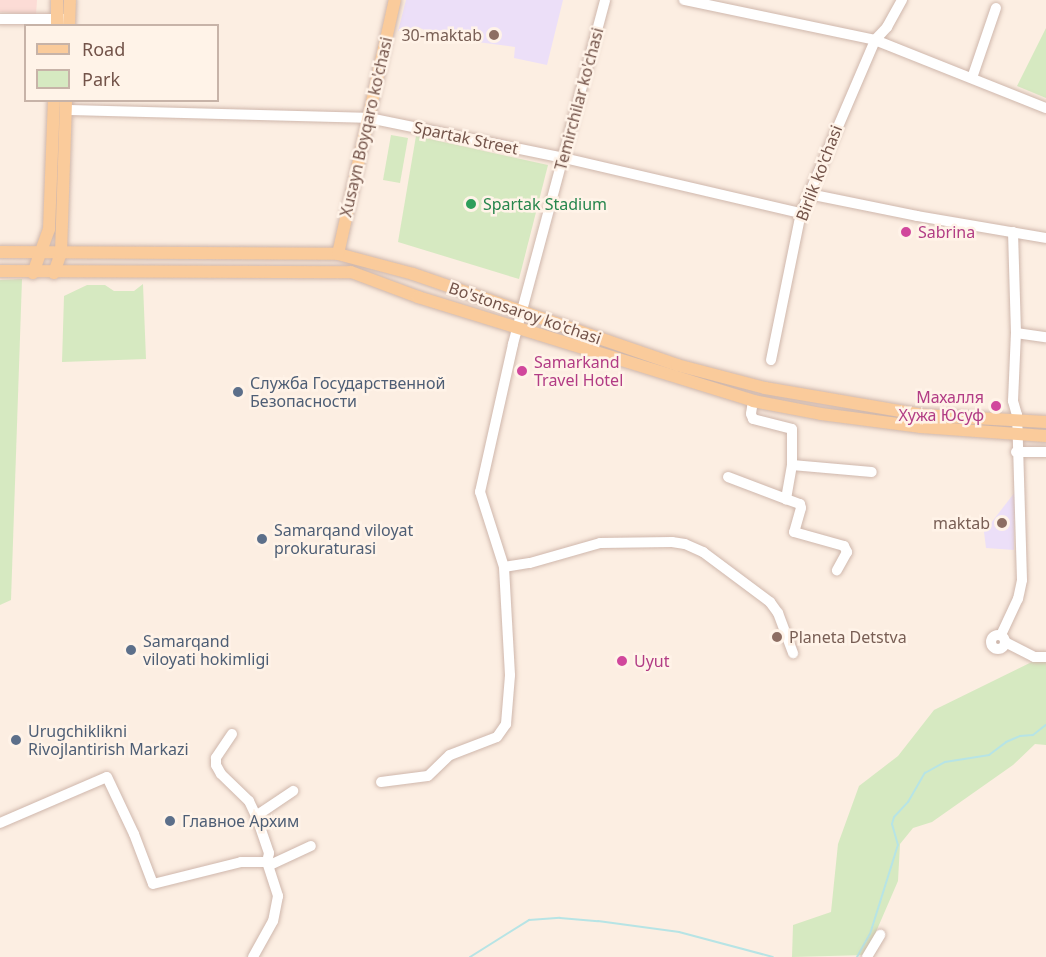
<!DOCTYPE html>
<meta charset="utf-8">
<style>
body{margin:0}
#map{position:relative;width:1046px;height:957px;overflow:hidden;background:#fceee2;font-family:"Noto Sans",sans-serif}
div>[style]{position:absolute}
[style*='--x']{left:calc(var(--x)*1px);top:calc(var(--y)*1px);width:calc(var(--w)*1px);rotate:calc(var(--a)*1deg)}
.commercial>*{inset:0;background:#fcdcd6}
.education>*{inset:0;background:#ecdff8}
.green>*{inset:0;background:#d6e9c1}
.stream>*{height:2px;margin:-1px;padding:0 1px;transform-origin:1px;border-radius:1px;background:#b7e4e5}
.roads{filter:drop-shadow(0 0 2px #cfb7ac) drop-shadow(0 0 2px #cfb7ac)}
.minor>*{height:10px;margin:-5px;padding:0 5px;transform-origin:5px;border-radius:5px;background:#fff}
.minor>.ring{margin:-5px;padding:0;box-sizing:content-box;background:none;border:10px solid #fff;border-radius:50%}
.major>*{height:12px;margin:-6px;padding:0 6px;transform-origin:6px;border-radius:6px;background:#facb9b}
.dots>*{width:16px;height:16px;translate:-50% -50%;box-sizing:border-box;border:3px solid #fff3e8;border-radius:50%}
span{translate:-50% -50%;white-space:nowrap;text-align:center;line-height:1.15;-webkit-text-stroke:5px #fff3e8;paint-order:stroke}
.education-label{font-size:16px;color:#785e54}
.right{translate:-100% -50%;text-align:right}
.left{translate:0 -50%;text-align:left}
.street-label{font-size:16px;color:#735349}
.leisure-label{font-size:16px;color:#27864d}
.hotel-label{font-size:16px;color:#b23c85}
.service-label{font-size:16px;color:#4e5e75}
.legend{position:absolute;left:24px;top:24px;width:195px;height:78px;box-sizing:border-box;background:#fff3e8;border:2px solid #c7b3a8;margin:0;padding:8px 10px;list-style:none;font-size:18px;color:#735349}
.legend li{display:flex;align-items:center;gap:12px;height:30px}
.legend b{width:30px;border:2px solid #c7b3a8}
</style>
<div id="map">
<div class="commercial">
<i style="clip-path:polygon(0 0,37px 0,36px 15px,0 12px)"></i>
</div>
<div class="education">
<i style="clip-path:polygon(406px 0,563px 0,547px 65px,514px 58px,515px 47px,439px 37px,418px 27px,398px 31px)"></i>
<i style="clip-path:polygon(1015px 492px,1014px 550px,986px 548px,984px 532px)"></i>
</div>
<div class="green">
<i style="clip-path:polygon(1046px 28px,1046px 98px,1017px 86px)"></i>
<i style="clip-path:polygon(391px 135px,408px 138px,400px 183px,383px 180px)"></i>
<i style="clip-path:polygon(416px 136px,548px 165px,519px 279px,398px 242px)"></i>
<i style="clip-path:polygon(22px 279px,11px 600px,0 605px,0 280px)"></i>
<i style="clip-path:polygon(143px 284px,146px 359px,62px 362px,64px 296px,87px 285px,105px 285px,114px 291px,134px 291px)"></i>
<i style="clip-path:polygon(1046px 655px,1046px 745px,1035px 744px,1013px 765px,932px 822px,913px 828px,900px 844px,898px 881px,866px 955px,792px 957px,793px 925px,831px 912px,838px 844px,859px 786px,898px 756px,934px 710px)"></i>
</div>
<div class="stream">
<i style="--x:470;--y:957;--w:70;--a:-32.1"></i>
<i style="--x:529;--y:920;--w:31;--a:-4"></i>
<i style="--x:560;--y:918;--w:38;--a:5"></i>
<i style="--x:598;--y:921;--w:82;--a:7.7"></i>
<i style="--x:679;--y:932;--w:97;--a:14.9"></i>
<i style="--x:857;--y:957;--w:26;--a:-61"></i>
<i style="--x:870;--y:934;--w:84;--a:-72.6"></i>
<i style="--x:895;--y:854;--w:9;--a:-72"></i>
<i style="--x:898;--y:845;--w:22;--a:-106"></i>
<i style="--x:892;--y:824;--w:7;--a:-74"></i>
<i style="--x:894;--y:817;--w:21;--a:-47"></i>
<i style="--x:908;--y:802;--w:34;--a:-60"></i>
<i style="--x:925;--y:773;--w:23;--a:-29"></i>
<i style="--x:945;--y:762;--w:45;--a:-9"></i>
<i style="--x:989;--y:755;--w:21;--a:-37"></i>
<i style="--x:1006;--y:742;--w:15;--a:-23"></i>
<i style="--x:1020;--y:736;--w:13;--a:-4"></i>
<i style="--x:1033;--y:735;--w:16;--a:-38"></i>
</div>
<div class="roads">
<div class="minor">
<i style="--x:684;--y:0;--w:195;--a:11.8"></i>
<i style="--x:875;--y:40;--w:184;--a:21.7"></i>
<i style="--x:0;--y:19;--w:66;--a:0"></i>
<i style="--x:972;--y:78;--w:74;--a:-71.1"></i>
<i style="--x:65;--y:110;--w:304;--a:1.5"></i>
<i style="--x:369;--y:118;--w:199;--a:11.6"></i>
<i style="--x:564;--y:158;--w:243;--a:13.1"></i>
<i style="--x:809;--y:194;--w:110;--a:11.5"></i>
<i style="--x:917;--y:216;--w:131;--a:9.7"></i>
<i style="--x:1016;--y:333;--w:30;--a:8"></i>
<i style="--x:771;--y:360;--w:150;--a:-78.5"></i>
<i style="--x:801;--y:213;--w:188;--a:-66.8"></i>
<i style="--x:875;--y:40;--w:18;--a:-47"></i>
<i style="--x:887;--y:27;--w:31;--a:-61"></i>
<i style="--x:753;--y:401;--w:13;--a:99"></i>
<i style="--x:751;--y:414;--w:5;--a:68"></i>
<i style="--x:753;--y:419;--w:40;--a:14.4"></i>
<i style="--x:792;--y:429;--w:36;--a:90"></i>
<i style="--x:792;--y:465;--w:35;--a:100"></i>
<i style="--x:786;--y:499;--w:15;--a:20"></i>
<i style="--x:800;--y:504;--w:4;--a:76"></i>
<i style="--x:801;--y:508;--w:25;--a:106"></i>
<i style="--x:794;--y:532;--w:52;--a:15.6"></i>
<i style="--x:844;--y:546;--w:7;--a:63"></i>
<i style="--x:847;--y:552;--w:21;--a:119"></i>
<i style="--x:1016;--y:452;--w:30;--a:0"></i>
<i style="--x:792;--y:465;--w:80;--a:5"></i>
<i style="--x:728;--y:477;--w:62;--a:20.8"></i>
<i style="--x:504;--y:567;--w:26;--a:-9"></i>
<i style="--x:530;--y:563;--w:73;--a:-15.9"></i>
<i style="--x:600;--y:543;--w:72;--a:-0.8"></i>
<i style="--x:672;--y:542;--w:13;--a:9"></i>
<i style="--x:685;--y:544;--w:20;--a:24"></i>
<i style="--x:703;--y:552;--w:84;--a:36.7"></i>
<i style="--x:770;--y:602;--w:14;--a:54"></i>
<i style="--x:778;--y:613;--w:43;--a:69.4"></i>
<i class="ring" style="left:991px;top:635px;width:4px;height:4px"></i>
<i style="--x:1001;--y:635;--w:40;--a:-65"></i>
<i style="--x:1018;--y:599;--w:19;--a:-78"></i>
<i style="--x:1022;--y:580;--w:165;--a:-91.7"></i>
<i style="--x:1017;--y:415;--w:15;--a:-106"></i>
<i style="--x:1013;--y:401;--w:68;--a:-87.5"></i>
<i style="--x:1016;--y:333;--w:101;--a:-91.7"></i>
<i style="--x:1005;--y:642;--w:33;--a:27"></i>
<i style="--x:1034;--y:657;--w:12;--a:0"></i>
<i style="--x:232;--y:734;--w:29;--a:124"></i>
<i style="--x:216;--y:758;--w:7;--a:90"></i>
<i style="--x:216;--y:765;--w:10;--a:61"></i>
<i style="--x:221;--y:774;--w:39;--a:44"></i>
<i style="--x:249;--y:801;--w:17;--a:65"></i>
<i style="--x:381;--y:782;--w:47;--a:-7.3"></i>
<i style="--x:428;--y:776;--w:30;--a:-44"></i>
<i style="--x:450;--y:755;--w:50;--a:-21"></i>
<i style="--x:497;--y:737;--w:16;--a:-55"></i>
<i style="--x:506;--y:724;--w:49;--a:-85.3"></i>
<i style="--x:510;--y:675;--w:108;--a:-93.2"></i>
<i style="--x:504;--y:567;--w:79;--a:-107.7"></i>
<i style="--x:480;--y:492;--w:152;--a:-77.4"></i>
<i style="--x:513;--y:344;--w:356;--a:-75"></i>
<i style="--x:0;--y:823;--w:116;--a:-23.3"></i>
<i style="--x:107;--y:777;--w:63;--a:64.7"></i>
<i style="--x:134;--y:834;--w:53;--a:69.2"></i>
<i style="--x:153;--y:884;--w:91;--a:-14"></i>
<i style="--x:241;--y:862;--w:26;--a:0"></i>
<i style="--x:267;--y:862;--w:36;--a:72"></i>
<i style="--x:278;--y:896;--w:25;--a:101"></i>
<i style="--x:273;--y:921;--w:41;--a:119.1"></i>
<i style="--x:267;--y:862;--w:9;--a:-77"></i>
<i style="--x:269;--y:853;--w:39;--a:-109"></i>
<i style="--x:256;--y:816;--w:45;--a:-34"></i>
<i style="--x:270;--y:865;--w:45;--a:-24.9"></i>
<i style="--x:867;--y:957;--w:26;--a:-59"></i>
</div>
<div class="major">
<i style="--x:57;--y:26;--w:26;--a:-90"></i>
<i style="--x:69;--y:26;--w:26;--a:-88"></i>
<i style="--x:0;--y:252;--w:338;--a:0.3"></i>
<i style="--x:338;--y:254;--w:78;--a:14.9"></i>
<i style="--x:413;--y:274;--w:279;--a:19"></i>
<i style="--x:677;--y:365;--w:91;--a:14.6"></i>
<i style="--x:765;--y:388;--w:160;--a:9.7"></i>
<i style="--x:923;--y:415;--w:123;--a:3.3"></i>
<i style="--x:338;--y:254;--w:260;--a:-77.4"></i>
<i style="--x:0;--y:271;--w:351;--a:0.2"></i>
<i style="--x:351;--y:272;--w:72;--a:20.5"></i>
<i style="--x:418;--y:297;--w:351;--a:17.2"></i>
<i style="--x:753;--y:401;--w:69;--a:10.8"></i>
<i style="--x:821;--y:414;--w:101;--a:7.4"></i>
<i style="--x:921;--y:427;--w:125;--a:4.1"></i>
<i style="--x:33;--y:273;--w:47;--a:-70"></i>
<i style="--x:49;--y:229;--w:129;--a:-87.8"></i>
<i style="--x:54;--y:273;--w:21;--a:-71"></i>
<i style="--x:61;--y:253;--w:153;--a:-88.1"></i>
</div>
</div>
<div class="dots">
<i style="left:494px;top:35px;background:#8d6e63"></i>
<i style="left:471px;top:204px;background:#2e9e5b"></i>
<i style="left:906px;top:232px;background:#d1479c"></i>
<i style="left:522px;top:371px;background:#d1479c"></i>
<i style="left:238px;top:392px;background:#5c6f8a"></i>
<i style="left:996px;top:406px;background:#d1479c"></i>
<i style="left:1002px;top:523px;background:#8d6e63"></i>
<i style="left:262px;top:539px;background:#5c6f8a"></i>
<i style="left:777px;top:637px;background:#8d6e63"></i>
<i style="left:131px;top:650px;background:#5c6f8a"></i>
<i style="left:622px;top:661px;background:#d1479c"></i>
<i style="left:16px;top:740px;background:#5c6f8a"></i>
<i style="left:170px;top:821px;background:#5c6f8a"></i>
</div>
<div class="education-label">
<span class="right" style="left:482px;top:35px">30-maktab</span>
<span class="right" style="left:990px;top:523px">maktab</span>
<span class="left" style="left:789px;top:637px">Planeta Detstva</span>
</div>
<div class="street-label">
<span style="left:579px;top:99px;rotate:-75deg">Temirchilar ko'chasi</span>
<span style="left:366px;top:127px;rotate:-77deg">Xusayn Boyqaro ko'chasi</span>
<span style="left:466px;top:138px;rotate:12deg">Spartak Street</span>
<span style="left:819px;top:173px;rotate:-69deg">Birlik ko'chasi</span>
<span style="left:525px;top:313px;rotate:19deg">Bo'stonsaroy ko'chasi</span>
</div>
<div class="leisure-label">
<span class="left" style="left:483px;top:204px">Spartak Stadium</span>
</div>
<div class="hotel-label">
<span class="left" style="left:918px;top:232px">Sabrina</span>
<span class="left" style="left:534px;top:371px">Samarkand<br>Travel Hotel</span>
<span class="right" style="left:984px;top:406px">Махалля<br>Хужа Юсуф</span>
<span class="left" style="left:634px;top:661px">Uyut</span>
</div>
<div class="service-label">
<span class="left" style="left:250px;top:392px">Служба Государственной<br>Безопасности</span>
<span class="left" style="left:274px;top:539px">Samarqand viloyat<br>prokuraturasi</span>
<span class="left" style="left:143px;top:650px">Samarqand<br>viloyati hokimligi</span>
<span class="left" style="left:28px;top:740px">Urugchiklikni<br>Rivojlantirish Markazi</span>
<span class="left" style="left:182px;top:821px">Главное Архим</span>
</div>
<ul class="legend">
<li><b style="height:8px;background:#facb9b"></b>Road</li>
<li><b style="height:16px;background:#d6e9c1"></b>Park</li>
</ul>
</div>
